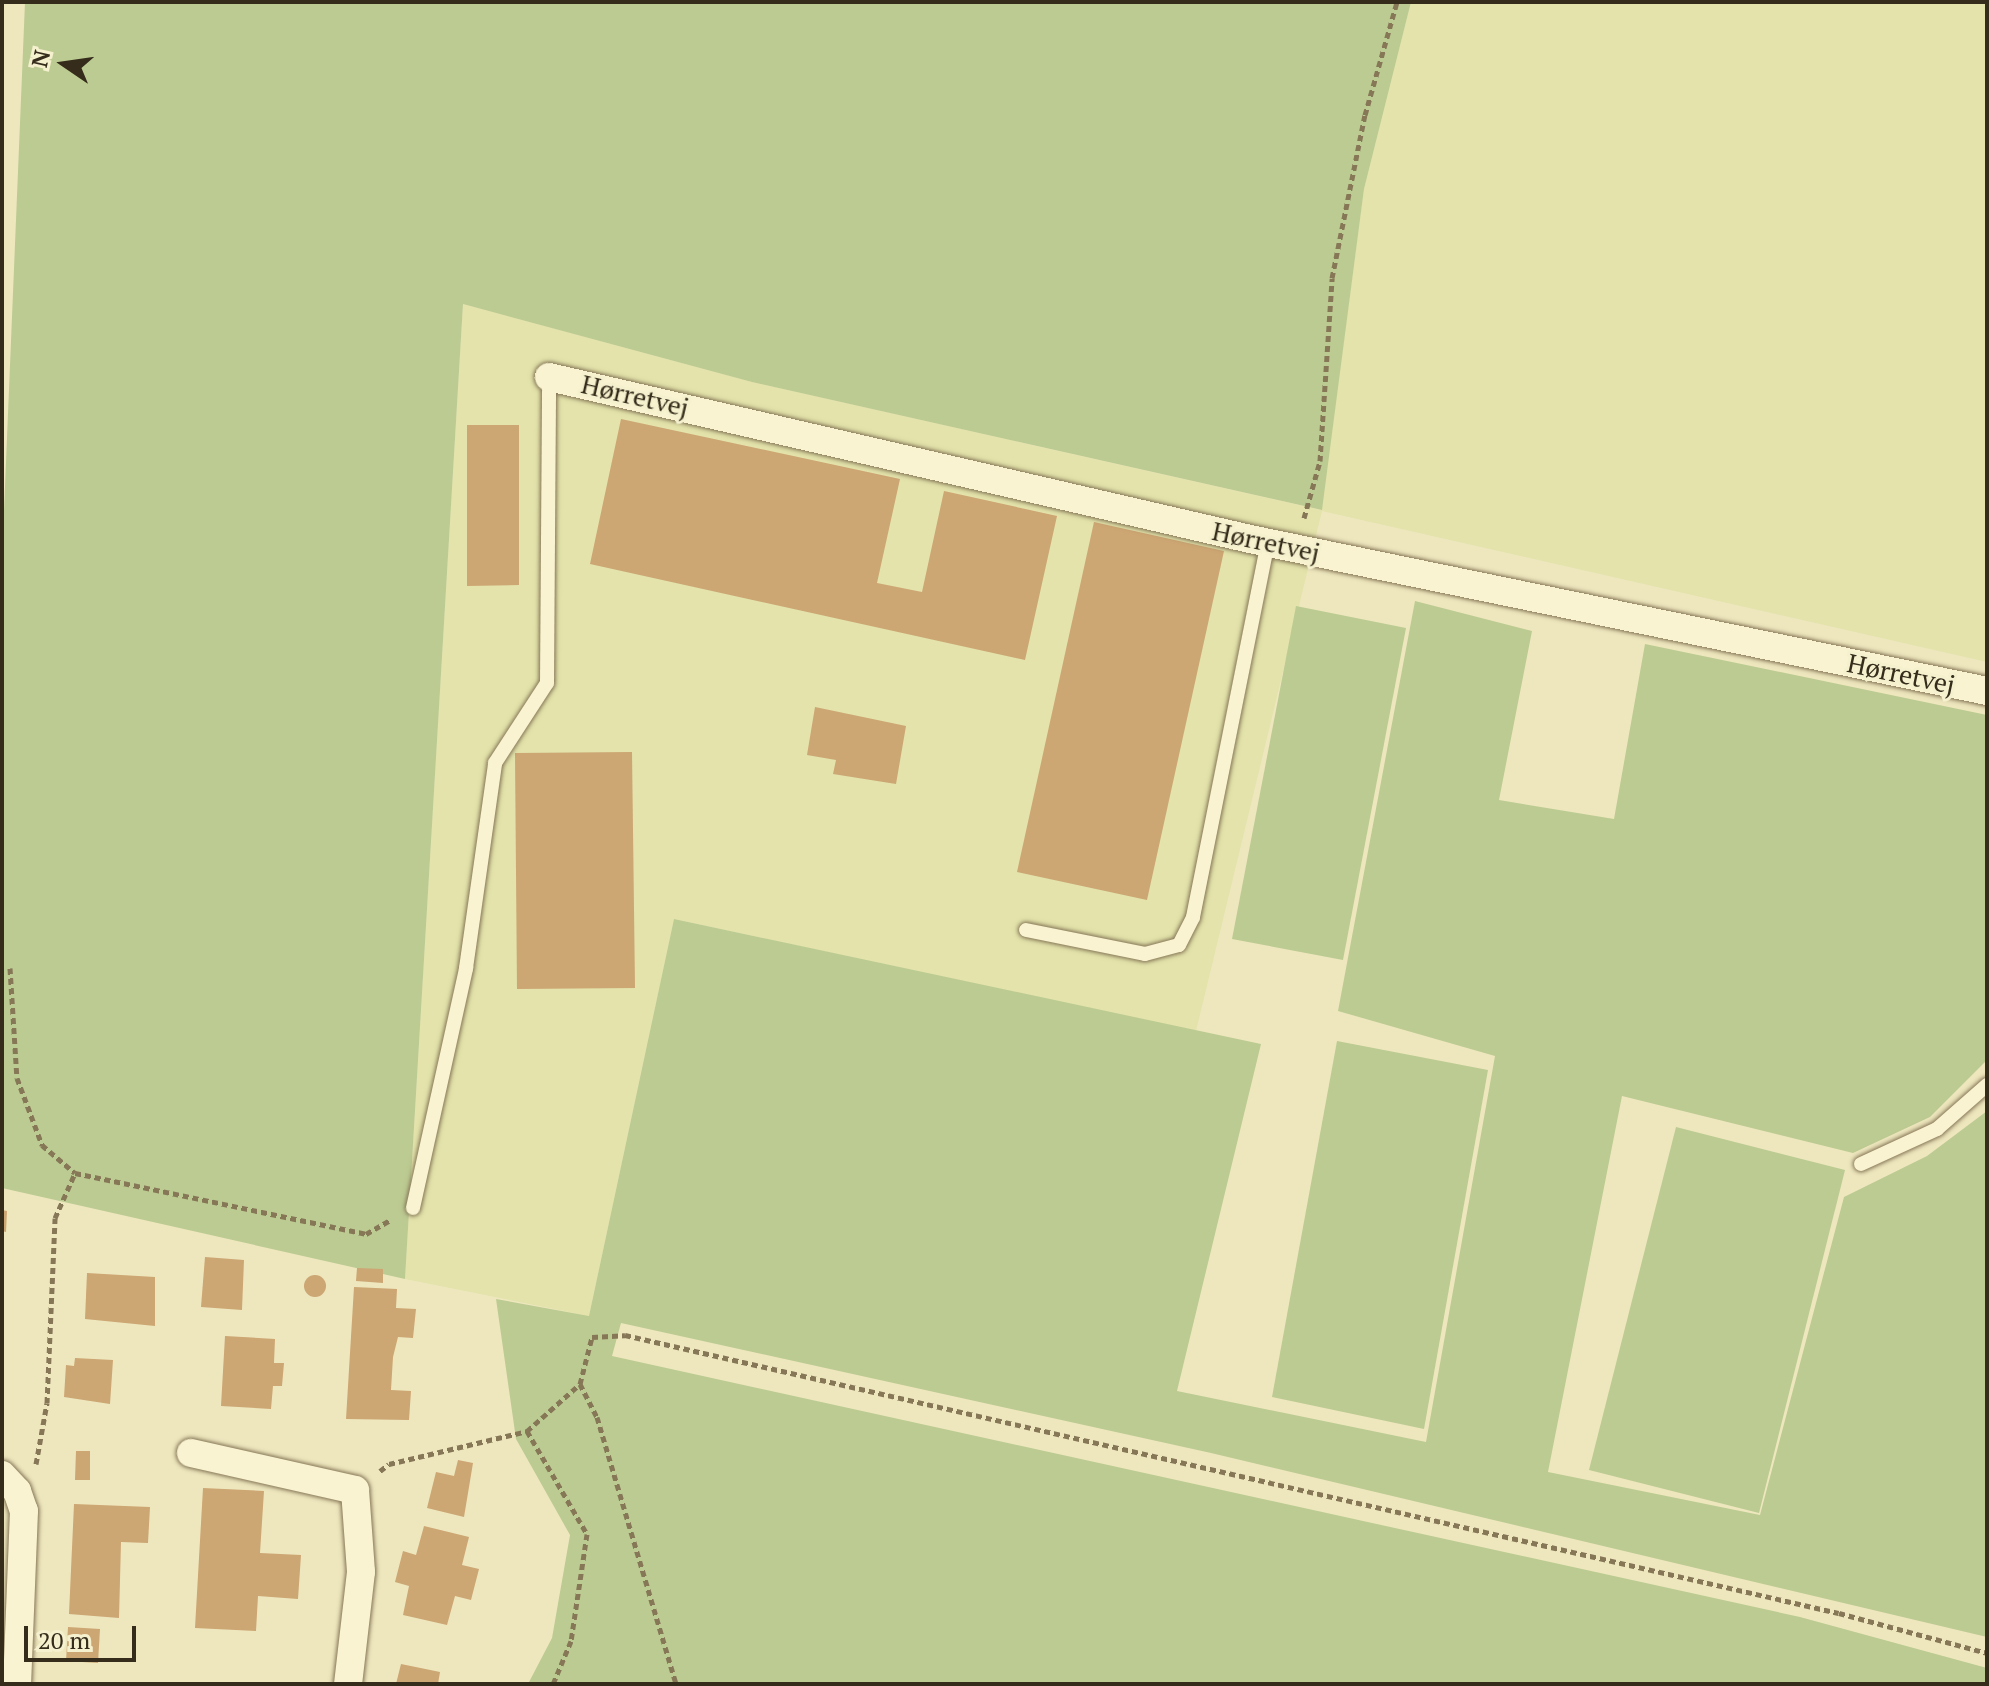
<!DOCTYPE html>
<meta charset="utf-8">
<style>
body{margin:0}
#map{position:relative;width:1989px;height:1686px;overflow:hidden;background:#eee7be;font-family:"PT Serif",serif}
div>[style]{position:absolute}
[style*='--x']{left:calc(var(--x)*1px);top:calc(var(--y)*1px);width:calc(var(--w)*1px);rotate:calc(var(--a)*1deg)}
.farmland>*{inset:0;background:#e3e3ab}
.green>*{inset:0;background:#bccb92}
.building>*{inset:0;background:#cca673}
.round{border-radius:50%}
.path>*{height:5px;margin-top:-2.5px;transform-origin:0;background:repeating-linear-gradient(90deg,#867757 0 6px,transparent 0 10px)}
.roads{filter:drop-shadow(0 0 2px #867757) drop-shadow(0 0 2px #867757)}
.lane>*{height:14px;margin:-7px;padding:0 7px;transform-origin:7px;border-radius:7px;background:#f9f3d1}
.street>*{height:28px;margin:-14px;padding:0 14px;transform-origin:14px;border-radius:14px;background:#f9f3d1}
span{translate:-50% -50%;white-space:nowrap;text-align:center;line-height:1.15;-webkit-text-stroke:6px #f5f0cd;paint-order:stroke}
.street-label{font-size:26px;color:#352c1b}
.frame{position:absolute;inset:0;border:4px solid #352c1b;pointer-events:none}
.north{position:absolute;left:24px;top:24px;width:80px;height:80px;-webkit-text-stroke:6px #f5f0cd;paint-order:stroke;rotate:283deg;font-size:22px;font-weight:700;line-height:32px;text-align:center;color:#352c1b}
.north::after{content:'';display:block;margin:auto;width:28px;height:36px;background:#352c1b;clip-path:polygon(50% 0,100% 100%,50% 72%,0 100%)}
.scale{position:absolute;left:24px;top:1626px;width:112px;height:36px;box-sizing:border-box;border:4px solid #352c1b;border-top:0;padding-left:10px;font-size:24px;line-height:28px;white-space:nowrap;color:#352c1b;-webkit-text-stroke:6px #f5f0cd;paint-order:stroke}
</style>
<div id="map">
<div class="farmland">
<i style="clip-path:polygon(1411px 2px,1987px 2px,1987px 662px,1322px 511px,1196px 1031px,674px 919px,589px 1316px,405px 1279px,463px 304px,752px 382px,1321px 510px,1364px 189px)"></i>
</div>
<div class="green">
<i style="clip-path:polygon(25px 2px,1411px 2px,1364px 189px,1322px 510px,752px 382px,463px 304px,405px 1279px,2px 1188px,2px 559px)"></i>
<i style="clip-path:polygon(1415px 601px,1532px 631px,1499px 800px,1614px 819px,1645px 644px,1987px 715px,1987px 1060px,1930px 1117px,1853px 1153px,1622px 1096px,1548px 1472px,1760px 1515px,1844px 1197px,1927px 1156px,1987px 1111px,1987px 1637px,1211px 1453px,621px 1323px,612px 1356px,1800px 1617px,1987px 1668px,1987px 1684px,528px 1684px,552px 1638px,570px 1535px,516px 1439px,496px 1299px,589px 1316px,674px 919px,1261px 1044px,1177px 1391px,1426px 1442px,1495px 1056px,1338px 1011px)"></i>
<i style="clip-path:polygon(1296px 606px,1406px 628px,1343px 960px,1232px 939px)"></i>
<i style="clip-path:polygon(1337px 1041px,1488px 1070px,1424px 1429px,1272px 1397px)"></i>
<i style="clip-path:polygon(1676px 1127px,1845px 1170px,1759px 1513px,1589px 1470px)"></i>
</div>
<div class="building">
<i style="clip-path:polygon(621px 419px,900px 479px,877px 583px,922px 592px,944px 491px,1057px 516px,1025px 660px,590px 564px)"></i>
<i style="clip-path:polygon(467px 425px,519px 425px,519px 585px,467px 586px)"></i>
<i style="clip-path:polygon(1094px 522px,1224px 551px,1147px 900px,1017px 872px)"></i>
<i style="clip-path:polygon(815px 707px,906px 726px,896px 784px,833px 774px,836px 760px,807px 755px)"></i>
<i style="clip-path:polygon(632px 752px,635px 988px,517px 989px,515px 753px)"></i>
<i style="clip-path:polygon(2px 1210px,7px 1211px,6px 1232px,2px 1231px)"></i>
<i style="clip-path:polygon(205px 1257px,244px 1260px,242px 1310px,201px 1307px)"></i>
<i style="clip-path:polygon(357px 1268px,383px 1269px,383px 1283px,356px 1281px)"></i>
<i style="clip-path:polygon(87px 1273px,155px 1277px,155px 1326px,85px 1319px)"></i>
<i class="round" style="left:304px;top:1275px;width:22px;height:22px"></i>
<i style="clip-path:polygon(354px 1287px,397px 1289px,396px 1308px,416px 1309px,413px 1338px,398px 1337px,393px 1357px,391px 1390px,411px 1391px,409px 1420px,346px 1419px)"></i>
<i style="clip-path:polygon(225px 1336px,275px 1339px,274px 1363px,284px 1363px,282px 1386px,273px 1386px,271px 1409px,221px 1406px)"></i>
<i style="clip-path:polygon(75px 1358px,113px 1360px,110px 1404px,64px 1397px,66px 1365px,74px 1366px)"></i>
<i style="clip-path:polygon(76px 1451px,90px 1451px,90px 1480px,75px 1480px)"></i>
<i style="clip-path:polygon(458px 1460px,473px 1463px,464px 1517px,427px 1508px,436px 1472px,454px 1476px)"></i>
<i style="clip-path:polygon(203px 1488px,264px 1491px,260px 1553px,301px 1555px,298px 1599px,258px 1596px,256px 1631px,195px 1628px)"></i>
<i style="clip-path:polygon(74px 1504px,150px 1507px,148px 1543px,121px 1542px,119px 1618px,69px 1614px)"></i>
<i style="clip-path:polygon(424px 1526px,469px 1537px,462px 1565px,479px 1569px,471px 1600px,455px 1596px,447px 1625px,403px 1615px,409px 1586px,395px 1582px,403px 1551px,416px 1555px)"></i>
<i style="clip-path:polygon(68px 1627px,100px 1629px,98px 1663px,66px 1661px)"></i>
<i style="clip-path:polygon(401px 1664px,440px 1672px,438px 1684px,396px 1684px)"></i>
</div>
<div class="path">
<i style="--x:1304;--y:518;--w:59;--a:-74.3"></i>
<i style="--x:1320;--y:461;--w:183;--a:-86.2"></i>
<i style="--x:1332;--y:278;--w:166;--a:-78.6"></i>
<i style="--x:1365;--y:115;--w:117;--a:-74.2"></i>
<i style="--x:10;--y:968;--w:110;--a:86.4"></i>
<i style="--x:17;--y:1078;--w:72;--a:69.5"></i>
<i style="--x:42;--y:1145;--w:43;--a:40.3"></i>
<i style="--x:580;--y:1384;--w:37;--a:63"></i>
<i style="--x:597;--y:1417;--w:278;--a:73.5"></i>
<i style="--x:527;--y:1431;--w:71;--a:-41.6"></i>
<i style="--x:580;--y:1384;--w:49;--a:-75.7"></i>
<i style="--x:592;--y:1337;--w:33;--a:-3"></i>
<i style="--x:625;--y:1335;--w:1245;--a:12.9"></i>
<i style="--x:1839;--y:1613;--w:153;--a:15.1"></i>
<i style="--x:36;--y:1464;--w:62;--a:-79.8"></i>
<i style="--x:47;--y:1403;--w:185;--a:-87.5"></i>
<i style="--x:55;--y:1218;--w:49;--a:-66"></i>
<i style="--x:75;--y:1173;--w:297;--a:11.8"></i>
<i style="--x:366;--y:1234;--w:28;--a:-30"></i>
<i style="--x:380;--y:1471;--w:11;--a:-38"></i>
<i style="--x:389;--y:1464;--w:142;--a:-13.4"></i>
<i style="--x:527;--y:1431;--w:119;--a:59.8"></i>
<i style="--x:587;--y:1534;--w:108;--a:98.5"></i>
<i style="--x:571;--y:1641;--w:47;--a:112.7"></i>
</div>
<div class="roads">
<div class="lane">
<i style="--x:1026;--y:930;--w:121;--a:11.4"></i>
<i style="--x:1145;--y:954;--w:35;--a:-15"></i>
<i style="--x:1179;--y:945;--w:31;--a:-63"></i>
<i style="--x:1193;--y:917;--w:381;--a:-78.7"></i>
<i style="--x:1861;--y:1164;--w:84;--a:-24.7"></i>
<i style="--x:1937;--y:1129;--w:67;--a:-41.3"></i>
<i style="--x:413;--y:1208;--w:246;--a:-77.5"></i>
<i style="--x:466;--y:968;--w:207;--a:-81.9"></i>
<i style="--x:495;--y:763;--w:95;--a:-57"></i>
<i style="--x:547;--y:683;--w:306;--a:-89.6"></i>
</div>
<div class="street">
<i style="--x:549;--y:377;--w:719;--a:13.01"></i>
<i style="--x:1250;--y:539;--w:753;--a:11.65"></i>
<i style="--x:191;--y:1453;--w:168;--a:12.7"></i>
<i style="--x:355;--y:1490;--w:82;--a:85.8"></i>
<i style="--x:361;--y:1572;--w:113;--a:96.6"></i>
<i style="--x:2;--y:1475;--w:22;--a:47"></i>
<i style="--x:17;--y:1491;--w:21;--a:71"></i>
<i style="--x:24;--y:1511;--w:173;--a:92.3"></i>
</div>
</div>
<div class="street-label">
<span style="left:635px;top:396px;rotate:13deg">Hørretvej</span>
<span style="left:1266px;top:542px;rotate:12deg">Hørretvej</span>
<span style="left:1901px;top:674px;rotate:12deg">Hørretvej</span>
</div>
<div class="frame"></div>
<div class="north">N</div>
<div class="scale">20 m</div>
</div>
